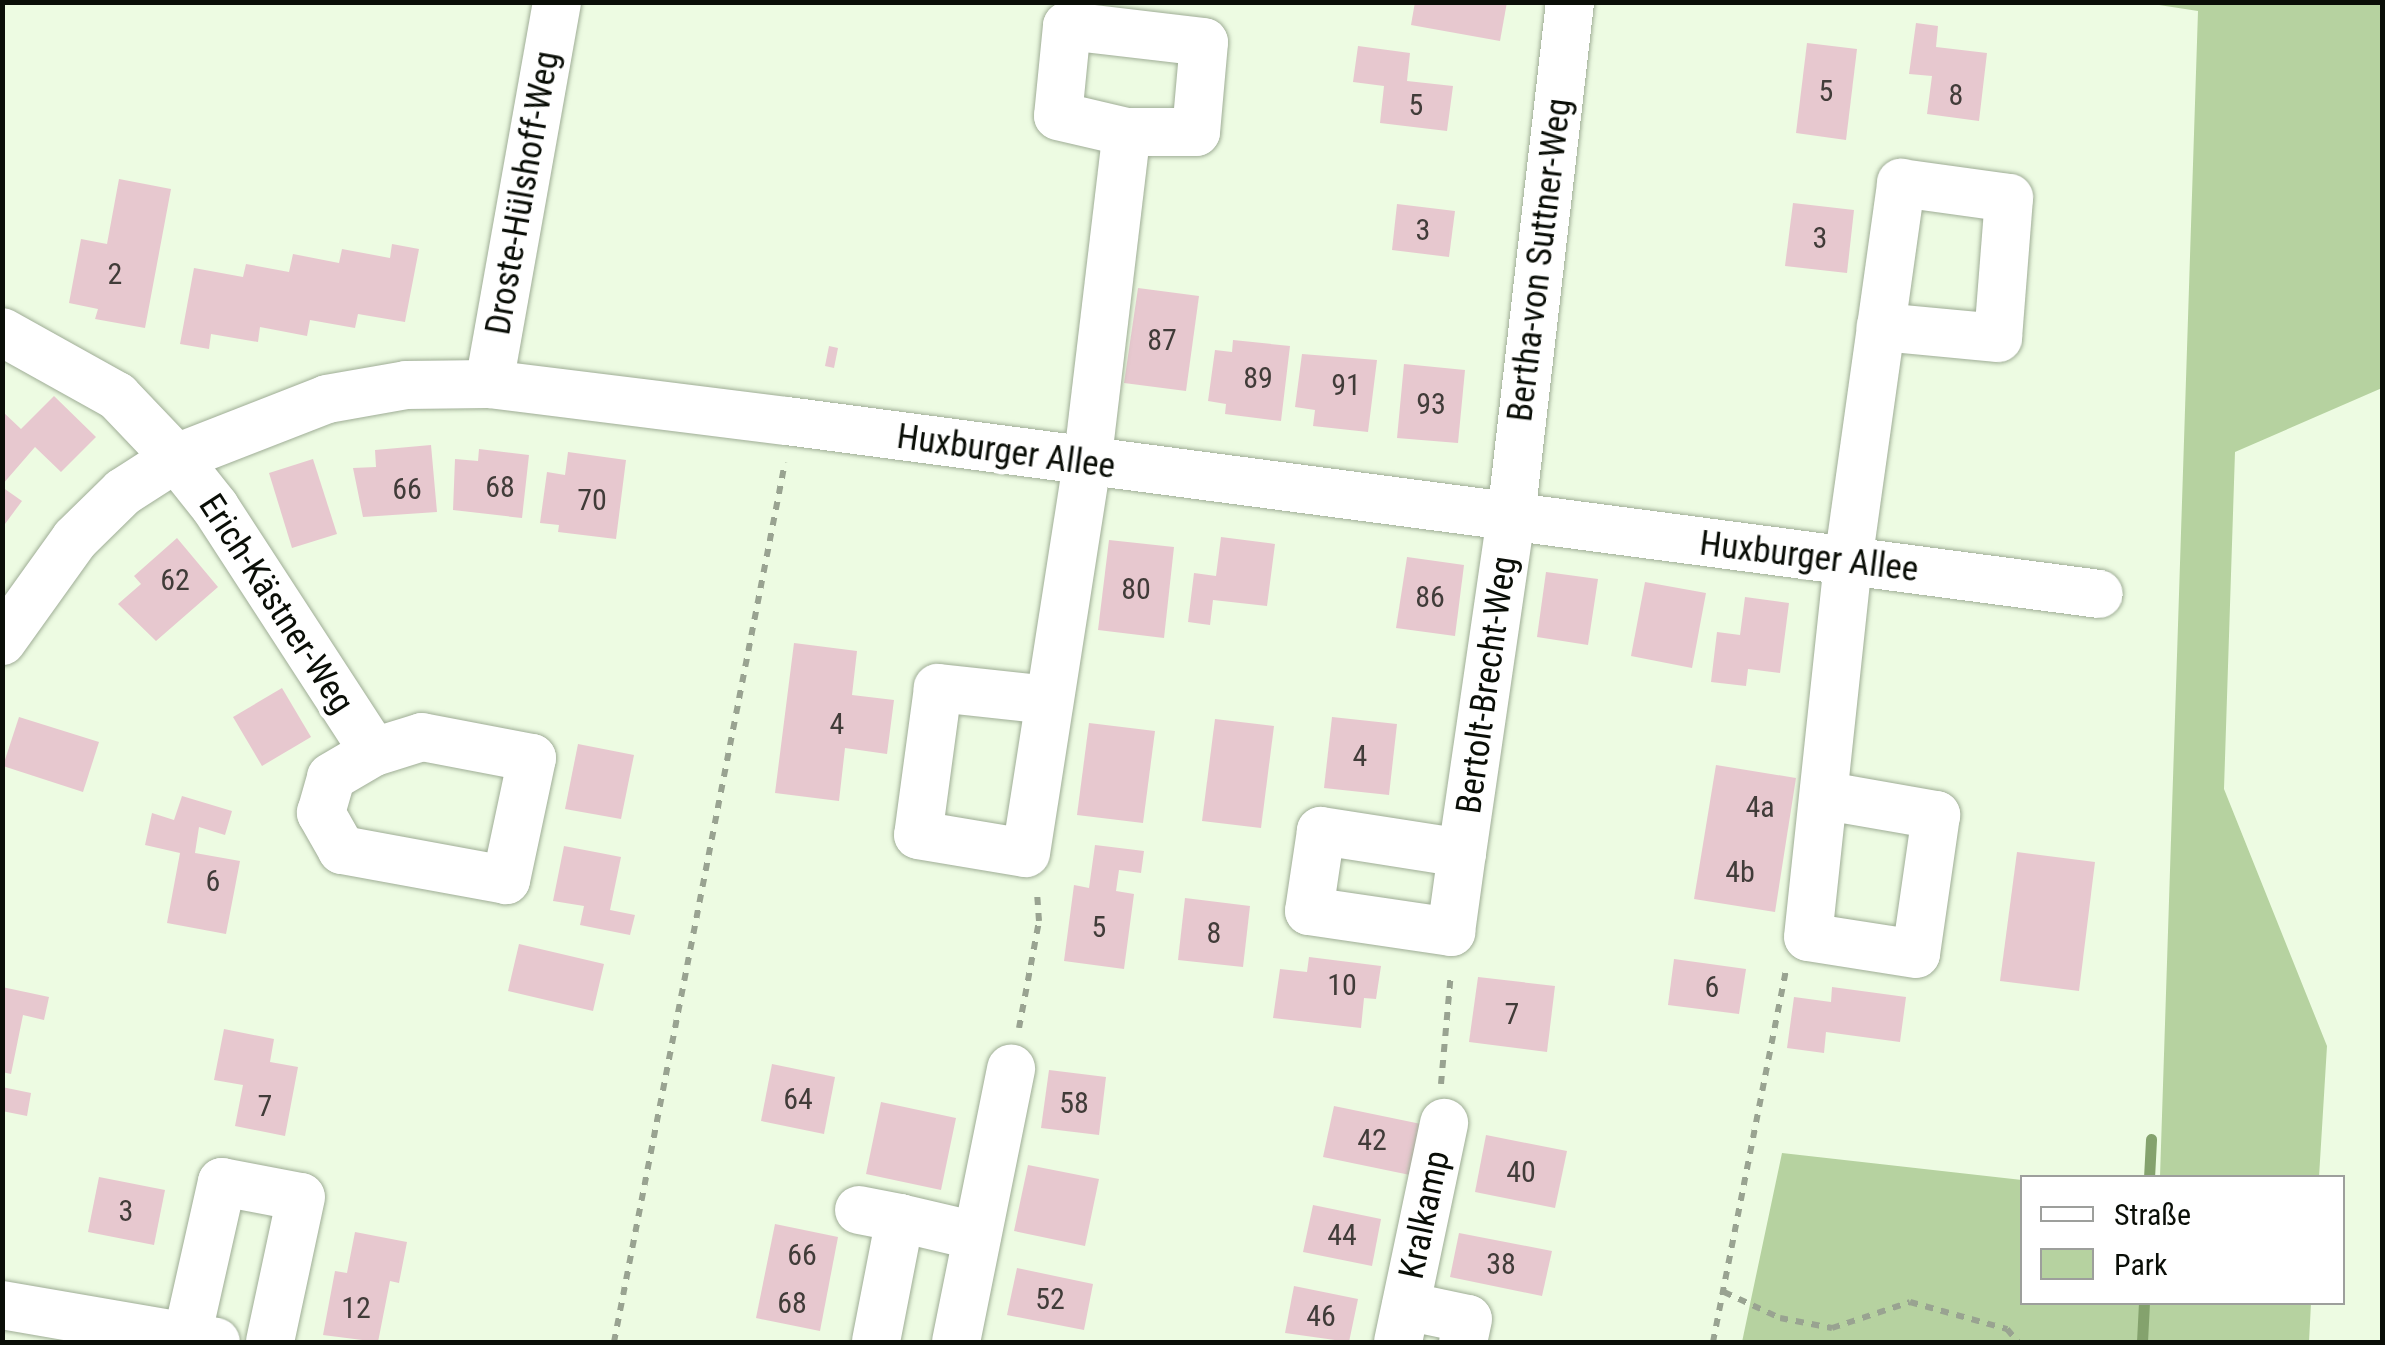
<!DOCTYPE html>
<meta charset="utf-8">
<style>
body{margin:0}
#map{position:relative;width:2385px;height:1345px;overflow:hidden;background:#edfbe2;font-family:"Roboto Condensed",sans-serif}
div>[style]{position:absolute}
[style*='--x']{left:calc(var(--x)*1px);top:calc(var(--y)*1px);width:calc(var(--w)*1px);rotate:calc(var(--a)*1deg)}
.green>*{inset:0;background:#b6d2a0}
.stream>*{height:11px;margin:-5.5px;padding:0 5.5px;transform-origin:5.5px;border-radius:5.5px;background:#84a26d}
.building>*{inset:0;background:#e7c8cf}
.path>*{height:6px;margin-top:-3px;transform-origin:0;background:repeating-linear-gradient(90deg,#99a391 0 8px,transparent 0 16px)}
.roads{filter:drop-shadow(0 0 2px #9fad96) drop-shadow(0 0 2px #9fad96)}
.minor>*{height:48px;margin:-24px;padding:0 24px;transform-origin:24px;border-radius:24px;background:#fff}
span{translate:-50% -50%;white-space:nowrap;text-align:center;line-height:1.15;-webkit-text-stroke:10px #fff;paint-order:stroke}
.number-label{font-size:30px;color:#413c39}
.number-label span{-webkit-text-stroke-width:0}
.street-label{font-size:35px;color:#0a0e07}
.frame{position:absolute;inset:0;border:5px solid #0a0e07;pointer-events:none}
.legend{position:absolute;left:2020px;top:1175px;width:325px;height:130px;box-sizing:border-box;background:#fff;border:2px solid #9d9f9c;margin:0;padding:12px 18px;list-style:none;font-size:30px;color:#0a0e07}
.legend li{display:flex;align-items:center;gap:20px;height:50px}
.legend b{width:50px;border:2px solid #9d9f9c}
</style>
<div id="map">
<div class="green">
<i style="clip-path:polygon(2146px 3px,2382px 3px,2382px 388px,2235px 452px,2224px 789px,2327px 1046px,2319px 1177px,2160px 1177px,2198px 11px)"></i>
<i style="clip-path:polygon(1782px 1153px,2022px 1180px,2022px 1302px,2311px 1303px,2309px 1342px,1742px 1342px)"></i>
</div>
<div class="stream">
<i style="--x:2149;--y:1178;--w:39;--a:-87"></i>
<i style="--x:2142;--y:1342;--w:40;--a:-87.1"></i>
</div>
<div class="building">
<i style="clip-path:polygon(1415px 2px,1507px 2px,1500px 41px,1411px 25px)"></i>
<i style="clip-path:polygon(1916px 23px,1938px 26px,1936px 47px,1987px 53px,1979px 121px,1927px 114px,1932px 76px,1909px 74px)"></i>
<i style="clip-path:polygon(1807px 43px,1857px 49px,1846px 140px,1796px 133px)"></i>
<i style="clip-path:polygon(1358px 46px,1410px 53px,1407px 81px,1453px 86px,1447px 131px,1380px 123px,1384px 86px,1353px 82px)"></i>
<i style="clip-path:polygon(119px 179px,171px 189px,145px 328px,95px 319px,98px 309px,69px 303px,81px 239px,107px 244px)"></i>
<i style="clip-path:polygon(1793px 203px,1854px 210px,1847px 273px,1785px 266px)"></i>
<i style="clip-path:polygon(1397px 204px,1455px 211px,1449px 257px,1392px 250px)"></i>
<i style="clip-path:polygon(392px 244px,419px 249px,405px 322px,358px 314px,355px 328px,310px 320px,307px 336px,260px 327px,258px 342px,211px 334px,209px 349px,180px 344px,194px 268px,243px 277px,246px 264px,289px 272px,293px 254px,339px 263px,342px 249px,390px 258px)"></i>
<i style="clip-path:polygon(1138px 288px,1199px 296px,1186px 391px,1124px 383px)"></i>
<i style="clip-path:polygon(1233px 340px,1290px 346px,1281px 421px,1225px 414px,1226px 404px,1208px 401px,1215px 350px,1232px 352px)"></i>
<i style="clip-path:polygon(829px 346px,838px 348px,834px 368px,825px 366px)"></i>
<i style="clip-path:polygon(1302px 354px,1377px 360px,1368px 432px,1313px 426px,1315px 410px,1295px 407px)"></i>
<i style="clip-path:polygon(1404px 364px,1465px 370px,1458px 443px,1397px 438px)"></i>
<i style="clip-path:polygon(54px 396px,96px 437px,61px 472px,35px 447px,2px 485px,2px 411px,21px 429px)"></i>
<i style="clip-path:polygon(431px 445px,437px 512px,363px 517px,353px 468px,376px 467px,375px 450px)"></i>
<i style="clip-path:polygon(479px 449px,529px 455px,522px 518px,453px 510px,455px 459px,478px 461px)"></i>
<i style="clip-path:polygon(568px 452px,626px 460px,616px 539px,558px 532px,559px 525px,540px 523px,547px 472px,565px 475px)"></i>
<i style="clip-path:polygon(313px 459px,337px 534px,292px 548px,269px 473px)"></i>
<i style="clip-path:polygon(2px 487px,22px 501px,2px 528px)"></i>
<i style="clip-path:polygon(1221px 537px,1275px 544px,1267px 606px,1213px 600px,1210px 625px,1188px 622px,1194px 573px,1216px 576px)"></i>
<i style="clip-path:polygon(177px 538px,218px 587px,156px 641px,118px 604px,141px 584px,134px 576px)"></i>
<i style="clip-path:polygon(1109px 540px,1174px 547px,1164px 638px,1098px 630px)"></i>
<i style="clip-path:polygon(1407px 557px,1464px 565px,1455px 636px,1396px 628px)"></i>
<i style="clip-path:polygon(1546px 572px,1598px 579px,1588px 645px,1537px 637px)"></i>
<i style="clip-path:polygon(1645px 582px,1706px 593px,1692px 668px,1631px 656px)"></i>
<i style="clip-path:polygon(1745px 597px,1789px 603px,1780px 673px,1748px 669px,1746px 686px,1711px 682px,1717px 632px,1740px 635px)"></i>
<i style="clip-path:polygon(794px 643px,857px 651px,852px 695px,894px 700px,887px 754px,845px 748px,839px 801px,775px 793px)"></i>
<i style="clip-path:polygon(282px 688px,311px 737px,262px 766px,233px 717px)"></i>
<i style="clip-path:polygon(19px 717px,99px 742px,83px 792px,3px 766px)"></i>
<i style="clip-path:polygon(1332px 717px,1397px 724px,1389px 795px,1324px 788px)"></i>
<i style="clip-path:polygon(1215px 719px,1274px 726px,1261px 828px,1202px 821px)"></i>
<i style="clip-path:polygon(1089px 723px,1155px 731px,1143px 823px,1077px 815px)"></i>
<i style="clip-path:polygon(578px 744px,634px 755px,621px 819px,565px 809px)"></i>
<i style="clip-path:polygon(1716px 765px,1796px 778px,1775px 912px,1694px 899px)"></i>
<i style="clip-path:polygon(182px 796px,232px 811px,225px 835px,199px 827px,195px 853px,240px 861px,226px 934px,167px 923px,180px 853px,145px 845px,152px 813px,174px 820px)"></i>
<i style="clip-path:polygon(1095px 845px,1144px 851px,1141px 873px,1119px 870px,1116px 891px,1134px 894px,1124px 969px,1064px 961px,1074px 885px,1089px 888px)"></i>
<i style="clip-path:polygon(564px 846px,621px 857px,610px 910px,635px 915px,630px 935px,580px 925px,584px 906px,553px 901px)"></i>
<i style="clip-path:polygon(2017px 852px,2095px 862px,2079px 991px,2000px 981px)"></i>
<i style="clip-path:polygon(1185px 898px,1250px 906px,1243px 967px,1178px 960px)"></i>
<i style="clip-path:polygon(519px 944px,604px 964px,593px 1011px,508px 991px)"></i>
<i style="clip-path:polygon(1309px 957px,1381px 966px,1376px 999px,1364px 998px,1361px 1028px,1273px 1018px,1280px 969px,1307px 972px)"></i>
<i style="clip-path:polygon(1674px 959px,1746px 969px,1739px 1014px,1668px 1005px)"></i>
<i style="clip-path:polygon(1478px 977px,1555px 986px,1547px 1052px,1469px 1042px)"></i>
<i style="clip-path:polygon(2px 987px,49px 997px,44px 1020px,23px 1015px,11px 1074px,2px 1072px)"></i>
<i style="clip-path:polygon(1832px 987px,1906px 997px,1900px 1042px,1826px 1032px,1824px 1053px,1787px 1048px,1794px 997px,1831px 1002px)"></i>
<i style="clip-path:polygon(224px 1029px,274px 1039px,270px 1062px,298px 1067px,285px 1136px,235px 1126px,243px 1085px,214px 1080px)"></i>
<i style="clip-path:polygon(772px 1064px,835px 1077px,824px 1134px,761px 1121px)"></i>
<i style="clip-path:polygon(1049px 1070px,1106px 1077px,1099px 1135px,1041px 1128px)"></i>
<i style="clip-path:polygon(2px 1087px,31px 1093px,27px 1116px,2px 1111px)"></i>
<i style="clip-path:polygon(881px 1102px,956px 1118px,941px 1190px,866px 1174px)"></i>
<i style="clip-path:polygon(1334px 1106px,1421px 1124px,1410px 1175px,1323px 1157px)"></i>
<i style="clip-path:polygon(1486px 1135px,1567px 1151px,1555px 1208px,1475px 1192px)"></i>
<i style="clip-path:polygon(1028px 1165px,1099px 1179px,1085px 1246px,1014px 1231px)"></i>
<i style="clip-path:polygon(99px 1177px,165px 1190px,154px 1245px,88px 1232px)"></i>
<i style="clip-path:polygon(1313px 1205px,1381px 1219px,1372px 1266px,1303px 1252px)"></i>
<i style="clip-path:polygon(775px 1224px,838px 1237px,820px 1331px,756px 1318px)"></i>
<i style="clip-path:polygon(355px 1232px,407px 1242px,399px 1283px,390px 1281px,378px 1342px,323px 1335px,335px 1271px,347px 1273px)"></i>
<i style="clip-path:polygon(1459px 1233px,1552px 1251px,1542px 1296px,1450px 1277px)"></i>
<i style="clip-path:polygon(1017px 1268px,1093px 1284px,1084px 1330px,1007px 1315px)"></i>
<i style="clip-path:polygon(1294px 1286px,1358px 1299px,1349px 1342px,1285px 1333px)"></i>
</div>
<div class="path">
<i style="--x:1019;--y:1028;--w:109;--a:-79.4"></i>
<i style="--x:1039;--y:921;--w:29;--a:-94"></i>
<i style="--x:1441;--y:1084;--w:111;--a:-84.9"></i>
<i style="--x:1724;--y:1292;--w:62;--a:24.9"></i>
<i style="--x:1780;--y:1318;--w:53;--a:10.9"></i>
<i style="--x:1832;--y:1328;--w:82;--a:-18.4"></i>
<i style="--x:1910;--y:1302;--w:101;--a:15.6"></i>
<i style="--x:2007;--y:1329;--w:17;--a:50"></i>
<i style="--x:614;--y:1342;--w:896;--a:-79"></i>
<i style="--x:1713;--y:1342;--w:378;--a:-78.9"></i>
</div>
<div class="roads">
<div class="minor">
<i style="--x:2;--y:332;--w:132;--a:29.1"></i>
<i style="--x:117;--y:396;--w:86;--a:46.4"></i>
<i style="--x:176;--y:458;--w:63;--a:51.5"></i>
<i style="--x:215;--y:507;--w:292;--a:57"></i>
<i style="--x:374;--y:752;--w:50;--a:-17.4"></i>
<i style="--x:422;--y:737;--w:112;--a:10.8"></i>
<i style="--x:532;--y:758;--w:125;--a:102"></i>
<i style="--x:506;--y:880;--w:167;--a:-169.6"></i>
<i style="--x:342;--y:850;--w:43;--a:-119.6"></i>
<i style="--x:321;--y:813;--w:37;--a:-74"></i>
<i style="--x:331;--y:777;--w:50;--a:-30.2"></i>
<i style="--x:489;--y:384;--w:388;--a:-79.9"></i>
<i style="--x:2;--y:641;--w:125;--a:-54.4"></i>
<i style="--x:75;--y:539;--w:67;--a:-44.4"></i>
<i style="--x:123;--y:492;--w:63;--a:-32.7"></i>
<i style="--x:176;--y:458;--w:162;--a:-21.3"></i>
<i style="--x:327;--y:399;--w:80;--a:-10"></i>
<i style="--x:406;--y:385;--w:83;--a:-0.7"></i>
<i style="--x:489;--y:384;--w:300;--a:7.1"></i>
<i style="--x:787;--y:421;--w:1323;--a:7.51"></i>
<i style="--x:1049;--y:700;--w:112;--a:-173.8"></i>
<i style="--x:938;--y:688;--w:148;--a:97.7"></i>
<i style="--x:918;--y:835;--w:109;--a:9.5"></i>
<i style="--x:1026;--y:853;--w:393;--a:-81.1"></i>
<i style="--x:1087;--y:465;--w:335;--a:-83.2"></i>
<i style="--x:1127;--y:132;--w:69;--a:0"></i>
<i style="--x:1196;--y:132;--w:90;--a:-84.9"></i>
<i style="--x:1204;--y:42;--w:138;--a:-173.3"></i>
<i style="--x:1067;--y:26;--w:90;--a:95.7"></i>
<i style="--x:1058;--y:116;--w:71;--a:13.1"></i>
<i style="--x:1827;--y:796;--w:111;--a:9.9"></i>
<i style="--x:1936;--y:815;--w:140;--a:98.2"></i>
<i style="--x:1916;--y:954;--w:109;--a:-171.1"></i>
<i style="--x:1808;--y:937;--w:377;--a:-83.9"></i>
<i style="--x:1848;--y:562;--w:383;--a:-82"></i>
<i style="--x:1901;--y:183;--w:109;--a:7.9"></i>
<i style="--x:2009;--y:198;--w:140;--a:94.5"></i>
<i style="--x:1998;--y:338;--w:118;--a:-174.6"></i>
<i style="--x:1462;--y:853;--w:143;--a:-171.1"></i>
<i style="--x:1321;--y:831;--w:81;--a:98.5"></i>
<i style="--x:1309;--y:911;--w:144;--a:8.4"></i>
<i style="--x:1451;--y:932;--w:80;--a:-82.1"></i>
<i style="--x:1462;--y:853;--w:340;--a:-81.7"></i>
<i style="--x:1511;--y:517;--w:518;--a:-83.46"></i>
<i style="--x:859;--y:1210;--w:42;--a:11"></i>
<i style="--x:900;--y:1218;--w:126;--a:101"></i>
<i style="--x:900;--y:1218;--w:79;--a:13.2"></i>
<i style="--x:2;--y:1305;--w:217;--a:9.8"></i>
<i style="--x:1406;--y:1306;--w:63;--a:11.8"></i>
<i style="--x:1468;--y:1319;--w:24;--a:102"></i>
<i style="--x:187;--y:1337;--w:159;--a:-77.3"></i>
<i style="--x:222;--y:1182;--w:80;--a:10.8"></i>
<i style="--x:301;--y:1197;--w:148;--a:102.1"></i>
<i style="--x:956;--y:1342;--w:279;--a:-78.6"></i>
<i style="--x:1398;--y:1342;--w:224;--a:-78.1"></i>
</div>
</div>
<div class="number-label">
<span style="left:1826px;top:91px">5</span>
<span style="left:1956px;top:95px">8</span>
<span style="left:1416px;top:105px">5</span>
<span style="left:1423px;top:230px">3</span>
<span style="left:1820px;top:238px">3</span>
<span style="left:115px;top:274px">2</span>
<span style="left:1162px;top:340px">87</span>
<span style="left:1258px;top:378px">89</span>
<span style="left:1346px;top:385px">91</span>
<span style="left:1431px;top:404px">93</span>
<span style="left:500px;top:487px">68</span>
<span style="left:407px;top:489px">66</span>
<span style="left:592px;top:500px">70</span>
<span style="left:175px;top:580px">62</span>
<span style="left:1136px;top:589px">80</span>
<span style="left:1430px;top:597px">86</span>
<span style="left:837px;top:724px">4</span>
<span style="left:1360px;top:756px">4</span>
<span style="left:1760px;top:807px">4a</span>
<span style="left:1740px;top:872px">4b</span>
<span style="left:213px;top:881px">6</span>
<span style="left:1099px;top:927px">5</span>
<span style="left:1214px;top:933px">8</span>
<span style="left:1342px;top:985px">10</span>
<span style="left:1712px;top:987px">6</span>
<span style="left:1512px;top:1014px">7</span>
<span style="left:798px;top:1099px">64</span>
<span style="left:1074px;top:1103px">58</span>
<span style="left:265px;top:1106px">7</span>
<span style="left:1372px;top:1140px">42</span>
<span style="left:1521px;top:1172px">40</span>
<span style="left:126px;top:1211px">3</span>
<span style="left:1342px;top:1235px">44</span>
<span style="left:802px;top:1255px">66</span>
<span style="left:1501px;top:1264px">38</span>
<span style="left:1050px;top:1299px">52</span>
<span style="left:792px;top:1303px">68</span>
<span style="left:356px;top:1308px">12</span>
<span style="left:1321px;top:1316px">46</span>
</div>
<div class="street-label">
<span style="left:523px;top:193px;rotate:-80deg">Droste-Hülshoff-Weg</span>
<span style="left:1540px;top:260px;rotate:-83deg">Bertha-von Suttner-Weg</span>
<span style="left:1006px;top:452px;rotate:8deg">Huxburger Allee</span>
<span style="left:1809px;top:557px;rotate:7deg">Huxburger Allee</span>
<span style="left:276px;top:604px;rotate:57deg">Erich-Kästner-Weg</span>
<span style="left:1487px;top:685px;rotate:-82deg">Bertolt-Brecht-Weg</span>
<span style="left:1425px;top:1215px;rotate:-78deg">Kralkamp</span>
</div>
<div class="frame"></div>
<ul class="legend">
<li><b style="height:12px;background:#fff"></b>Straße</li>
<li><b style="height:28px;background:#b6d2a0"></b>Park</li>
</ul>
</div>
